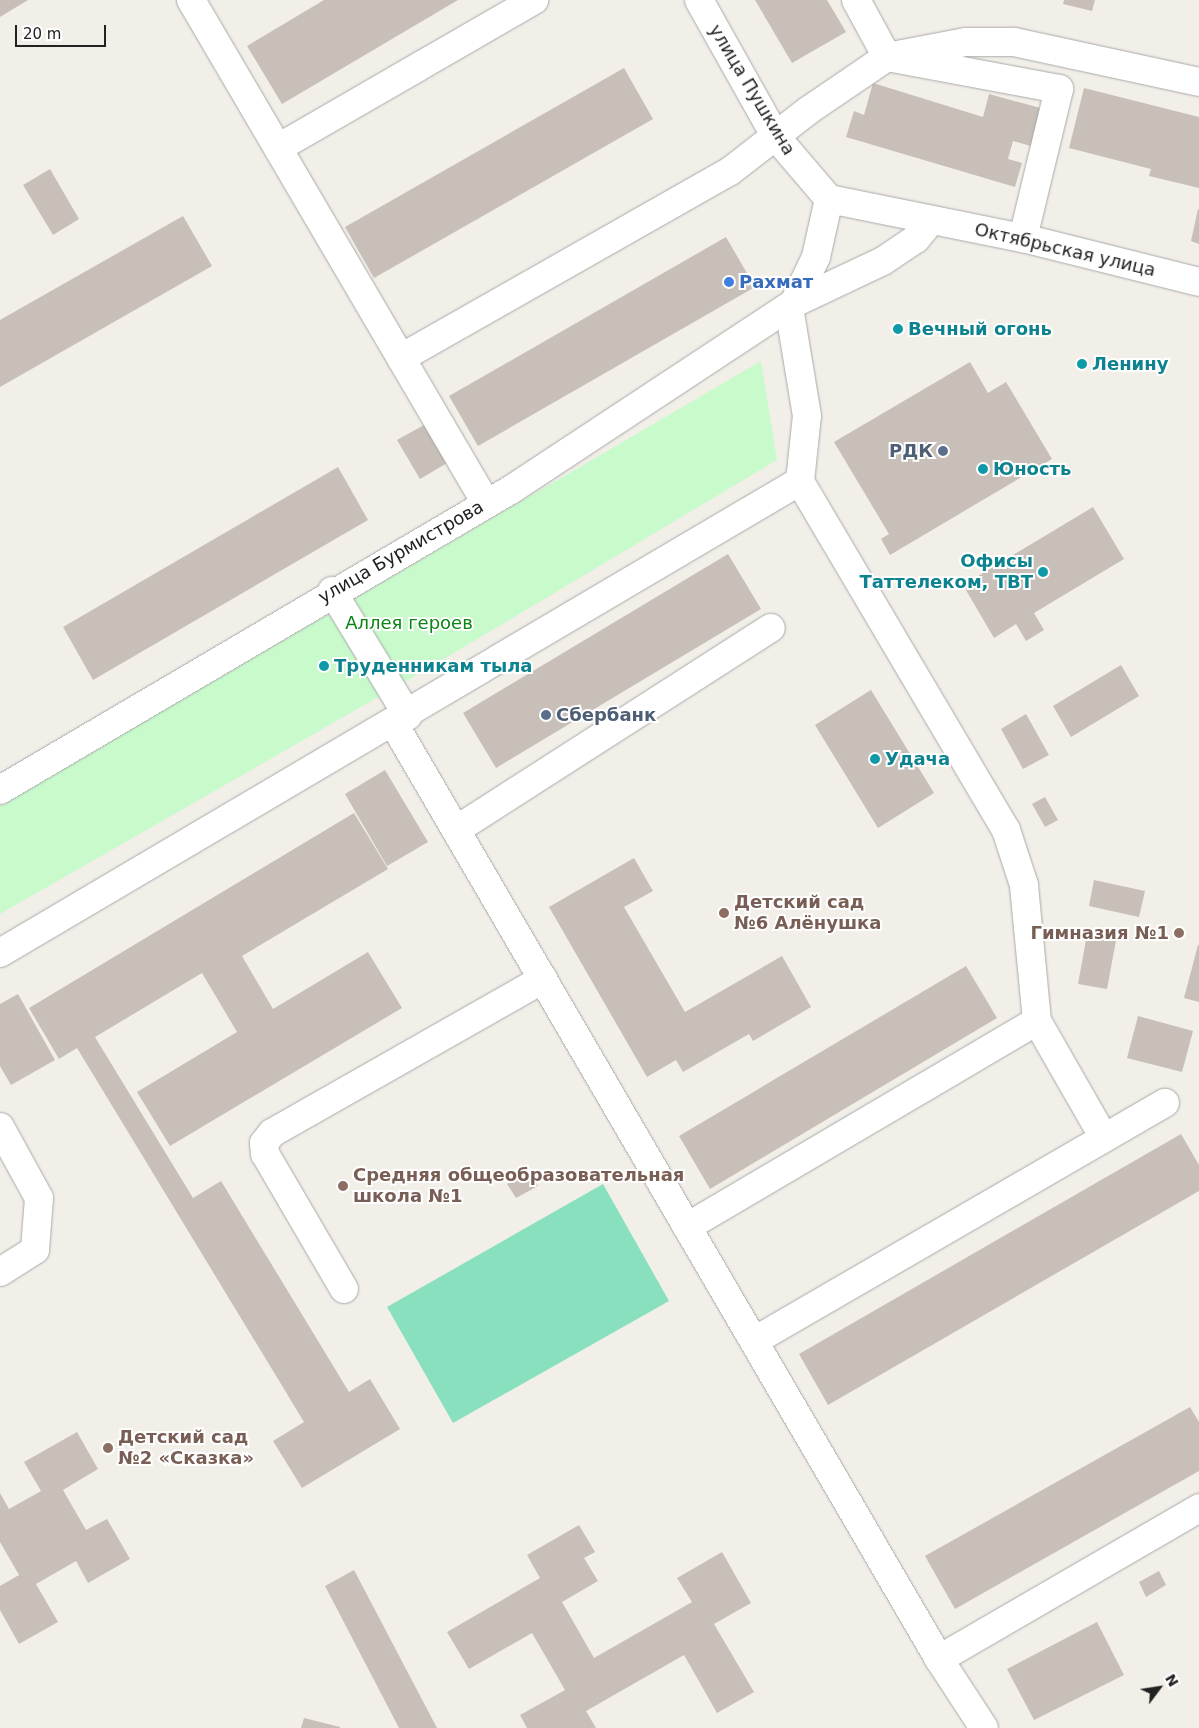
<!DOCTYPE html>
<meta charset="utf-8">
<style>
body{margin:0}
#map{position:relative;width:1199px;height:1728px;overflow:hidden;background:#f2efe9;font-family:"DejaVu Sans",sans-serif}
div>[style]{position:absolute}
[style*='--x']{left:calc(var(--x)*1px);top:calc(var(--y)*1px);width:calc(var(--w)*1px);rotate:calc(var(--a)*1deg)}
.park>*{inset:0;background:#c8facc}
.pitch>*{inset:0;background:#88e0be}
.building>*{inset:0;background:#c7bfb8}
.roads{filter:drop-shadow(0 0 1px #a9a9a9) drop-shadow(0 0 1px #a9a9a9)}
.minor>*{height:28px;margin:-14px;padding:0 14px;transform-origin:14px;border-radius:14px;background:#fff}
.dots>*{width:14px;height:14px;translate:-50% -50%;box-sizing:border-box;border:2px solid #fff;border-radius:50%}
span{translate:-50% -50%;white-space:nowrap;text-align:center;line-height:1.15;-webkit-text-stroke:4px #fff;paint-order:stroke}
.street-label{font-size:18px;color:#222}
.shop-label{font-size:18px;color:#366cbe;font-weight:700}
.left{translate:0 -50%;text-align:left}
.culture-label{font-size:18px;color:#0d838f;font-weight:700}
.right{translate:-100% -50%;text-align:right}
.service-label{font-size:18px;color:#4e5e75;font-weight:700}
.park-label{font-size:18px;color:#0c8416}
.education-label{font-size:18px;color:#785e54;font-weight:700}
.north{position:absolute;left:1134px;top:1663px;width:50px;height:50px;-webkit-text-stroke:4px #fff;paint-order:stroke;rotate:59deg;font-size:14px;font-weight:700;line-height:20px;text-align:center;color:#222}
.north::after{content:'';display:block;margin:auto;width:18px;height:22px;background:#222;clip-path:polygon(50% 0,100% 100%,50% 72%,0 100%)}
.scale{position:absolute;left:15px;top:25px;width:91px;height:22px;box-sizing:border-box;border:2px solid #222;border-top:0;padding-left:6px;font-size:15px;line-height:18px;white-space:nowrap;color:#222;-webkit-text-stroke:4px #fff;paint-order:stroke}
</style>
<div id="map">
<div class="park">
<i style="clip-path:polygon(761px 361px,777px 460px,422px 672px,0 914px,0 806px)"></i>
</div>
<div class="pitch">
<i style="clip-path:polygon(603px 1184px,669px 1301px,453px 1423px,387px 1307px)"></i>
</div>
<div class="building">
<i style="clip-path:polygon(0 0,28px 0,0 17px)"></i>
<i style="clip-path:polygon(324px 0,458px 0,282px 104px,247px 46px)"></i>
<i style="clip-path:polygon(755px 0,827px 0,846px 32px,792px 63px)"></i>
<i style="clip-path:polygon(1064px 0,1095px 0,1092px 11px,1063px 4px)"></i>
<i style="clip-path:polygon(624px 68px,653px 119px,374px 278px,345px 227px)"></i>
<i style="clip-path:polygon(873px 83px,983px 117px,989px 94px,1044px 109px,1034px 147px,1013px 141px,1008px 159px,1022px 163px,1015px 187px,846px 137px,854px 111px,864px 115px)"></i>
<i style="clip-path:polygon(1084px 88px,1199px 117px,1199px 188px,1149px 176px,1151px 169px,1069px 148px)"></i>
<i style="clip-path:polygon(50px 169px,79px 219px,53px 235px,23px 185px)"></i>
<i style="clip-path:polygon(1198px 209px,1199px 209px,1199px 244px,1191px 241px)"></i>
<i style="clip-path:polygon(183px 216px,212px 266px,0 387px,0 320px)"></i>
<i style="clip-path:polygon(726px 237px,755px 287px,478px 446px,449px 396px)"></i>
<i style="clip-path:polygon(970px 362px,988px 393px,1006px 382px,1052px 459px,890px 555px,881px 539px,889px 534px,834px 442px)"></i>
<i style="clip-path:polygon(424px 425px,447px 463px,420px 479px,397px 440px)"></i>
<i style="clip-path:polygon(338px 467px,368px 520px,93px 680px,63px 627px)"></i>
<i style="clip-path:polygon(1093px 507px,1124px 559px,1034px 613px,1044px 630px,1026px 641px,1016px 624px,994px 638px,963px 585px)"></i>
<i style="clip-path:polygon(728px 554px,761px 609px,496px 768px,463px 713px)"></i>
<i style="clip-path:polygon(1121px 665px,1139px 696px,1071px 737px,1053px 706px)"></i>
<i style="clip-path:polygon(871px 690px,934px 793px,878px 828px,815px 725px)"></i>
<i style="clip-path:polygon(1026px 714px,1049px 755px,1023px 769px,1001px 729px)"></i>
<i style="clip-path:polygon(385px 770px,428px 842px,387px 866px,345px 794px)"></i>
<i style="clip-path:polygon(1045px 797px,1058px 820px,1045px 827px,1032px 804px)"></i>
<i style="clip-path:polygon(354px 813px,388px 869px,242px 956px,273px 1009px,368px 952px,402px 1008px,170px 1146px,137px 1092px,237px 1032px,202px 973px,95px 1037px,193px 1198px,221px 1181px,349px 1392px,370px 1379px,400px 1429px,302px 1488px,273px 1441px,304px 1422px,77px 1048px,59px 1059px,29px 1008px)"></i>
<i style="clip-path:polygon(634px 858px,653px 891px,624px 907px,685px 1012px,782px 956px,811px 1007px,753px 1041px,749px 1034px,683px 1072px,676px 1060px,647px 1077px,549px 907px)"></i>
<i style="clip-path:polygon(1094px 880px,1145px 891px,1139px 917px,1089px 906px)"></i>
<i style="clip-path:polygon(1088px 929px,1117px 935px,1107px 989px,1078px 984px)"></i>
<i style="clip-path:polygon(1198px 945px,1199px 945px,1199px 1002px,1184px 998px)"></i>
<i style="clip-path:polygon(966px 966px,997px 1018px,710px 1189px,679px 1136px)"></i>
<i style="clip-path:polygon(18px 994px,55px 1060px,11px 1085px,0 1066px,0 1004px)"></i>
<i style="clip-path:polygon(1138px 1016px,1193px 1031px,1182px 1072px,1127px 1058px)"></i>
<i style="clip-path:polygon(1181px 1134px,1199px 1165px,1199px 1191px,828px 1405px,799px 1354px)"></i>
<i style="clip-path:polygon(529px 1171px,538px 1186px,516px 1198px,507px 1184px)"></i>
<i style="clip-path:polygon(1190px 1407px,1199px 1422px,1199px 1471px,955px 1609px,925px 1556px)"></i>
<i style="clip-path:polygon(77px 1432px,98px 1469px,63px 1490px,86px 1530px,107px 1519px,130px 1559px,88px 1583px,76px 1561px,36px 1584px,58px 1622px,19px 1644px,0 1610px,0 1586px,19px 1575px,0 1542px,0 1493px,9px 1509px,41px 1491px,24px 1462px)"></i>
<i style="clip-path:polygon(579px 1525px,595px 1552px,584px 1558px,598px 1581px,562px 1602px,594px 1658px,692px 1602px,677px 1578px,722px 1552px,751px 1603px,714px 1624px,754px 1692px,717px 1713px,684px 1655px,586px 1711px,596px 1728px,527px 1728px,520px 1715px,565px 1690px,532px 1633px,469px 1669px,447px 1632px,540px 1578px,527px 1555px)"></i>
<i style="clip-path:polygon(354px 1570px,437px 1728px,399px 1728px,325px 1586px)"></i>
<i style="clip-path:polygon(1159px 1571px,1166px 1585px,1146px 1597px,1139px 1582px)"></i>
<i style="clip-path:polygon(1097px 1622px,1124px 1675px,1034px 1720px,1007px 1669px)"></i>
<i style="clip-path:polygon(304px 1718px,340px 1727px,340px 1728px,301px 1728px)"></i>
</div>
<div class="roads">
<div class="minor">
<i style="--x:191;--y:0;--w:583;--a:59.61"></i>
<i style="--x:699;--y:0;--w:157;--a:60.7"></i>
<i style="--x:776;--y:137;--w:82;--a:49.5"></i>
<i style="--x:856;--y:0;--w:65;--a:61.5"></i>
<i style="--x:887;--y:57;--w:175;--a:10.5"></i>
<i style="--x:1059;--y:89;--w:153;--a:103.6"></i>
<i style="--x:278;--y:148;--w:296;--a:-30"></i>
<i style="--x:829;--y:199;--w:198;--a:11.4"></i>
<i style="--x:1023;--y:238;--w:181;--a:14"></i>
<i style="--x:794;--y:303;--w:51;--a:-64.4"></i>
<i style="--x:816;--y:257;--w:59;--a:-77.4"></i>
<i style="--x:401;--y:358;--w:377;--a:-29.6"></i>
<i style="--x:729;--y:172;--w:101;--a:-37.8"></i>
<i style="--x:809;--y:110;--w:94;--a:-34.2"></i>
<i style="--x:887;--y:57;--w:80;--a:-10.8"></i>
<i style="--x:966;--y:42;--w:48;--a:0"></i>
<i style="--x:1014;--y:42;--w:189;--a:12.2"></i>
<i style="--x:332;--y:591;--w:146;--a:58.7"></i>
<i style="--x:394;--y:724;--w:1082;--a:59.76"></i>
<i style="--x:939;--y:1659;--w:82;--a:56.9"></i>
<i style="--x:0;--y:790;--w:594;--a:-30.45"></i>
<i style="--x:512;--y:489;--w:338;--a:-33.4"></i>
<i style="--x:794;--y:303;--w:98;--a:-25.3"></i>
<i style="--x:883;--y:261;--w:40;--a:-34"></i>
<i style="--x:916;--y:239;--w:22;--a:-51"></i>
<i style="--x:456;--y:830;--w:374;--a:-32.7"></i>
<i style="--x:0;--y:953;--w:929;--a:-30.54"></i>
<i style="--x:1037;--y:1021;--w:135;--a:60.2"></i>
<i style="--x:0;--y:1127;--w:81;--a:61.2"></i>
<i style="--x:39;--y:1198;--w:52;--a:94.4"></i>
<i style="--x:35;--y:1250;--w:41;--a:147.8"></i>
<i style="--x:687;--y:1227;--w:406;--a:-30.5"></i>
<i style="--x:1037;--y:1021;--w:137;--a:-95.5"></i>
<i style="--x:1024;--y:885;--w:58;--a:-108.1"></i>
<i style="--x:1006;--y:830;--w:405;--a:-120.6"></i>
<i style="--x:800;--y:481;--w:65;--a:-83.9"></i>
<i style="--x:807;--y:416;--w:110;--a:-99.4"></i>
<i style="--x:344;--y:1289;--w:156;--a:-120.3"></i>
<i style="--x:265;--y:1154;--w:11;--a:-95"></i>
<i style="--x:264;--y:1143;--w:13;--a:-51"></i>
<i style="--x:272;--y:1133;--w:312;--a:-29.6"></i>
<i style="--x:754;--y:1341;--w:475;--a:-30.1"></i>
<i style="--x:939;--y:1659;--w:301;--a:-30.1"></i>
</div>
</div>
<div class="dots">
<i style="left:729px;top:282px;background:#3f7fe0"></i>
<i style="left:898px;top:329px;background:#0f9aa8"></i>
<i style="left:1082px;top:364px;background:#0f9aa8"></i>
<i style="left:943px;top:451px;background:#5c6f8a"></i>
<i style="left:983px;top:469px;background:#0f9aa8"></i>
<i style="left:1043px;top:572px;background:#0f9aa8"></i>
<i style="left:324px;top:666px;background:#0f9aa8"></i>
<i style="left:546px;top:715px;background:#5c6f8a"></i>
<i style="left:875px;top:759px;background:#0f9aa8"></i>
<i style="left:724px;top:913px;background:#8d6e63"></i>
<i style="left:1179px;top:933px;background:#8d6e63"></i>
<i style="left:343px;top:1186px;background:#8d6e63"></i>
<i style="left:108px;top:1448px;background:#8d6e63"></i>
</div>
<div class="street-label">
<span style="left:752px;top:90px;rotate:59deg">улица Пушкина</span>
<span style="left:1065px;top:250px;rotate:13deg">Октябрьская улица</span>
<span style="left:401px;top:552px;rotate:-30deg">улица Бурмистрова</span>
</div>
<div class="shop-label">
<span class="left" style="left:739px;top:282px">Рахмат</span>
</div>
<div class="culture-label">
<span class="left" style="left:908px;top:329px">Вечный огонь</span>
<span class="left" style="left:1092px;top:364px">Ленину</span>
<span class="left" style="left:993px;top:469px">Юность</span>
<span class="right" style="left:1033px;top:572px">Офисы<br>Таттелеком, ТВТ</span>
<span class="left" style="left:334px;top:666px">Труденникам тыла</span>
<span class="left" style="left:885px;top:759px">Удача</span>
</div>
<div class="service-label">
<span class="right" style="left:933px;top:451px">РДК</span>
<span class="left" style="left:556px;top:715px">Сбербанк</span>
</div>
<div class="park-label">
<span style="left:409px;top:623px">Аллея героев</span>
</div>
<div class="education-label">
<span class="left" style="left:734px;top:913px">Детский сад<br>№6 Алёнушка</span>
<span class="right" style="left:1169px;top:933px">Гимназия №1</span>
<span class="left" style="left:353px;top:1186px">Средняя общеобразовательная<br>школа №1</span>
<span class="left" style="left:118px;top:1448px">Детский сад<br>№2 «Сказка»</span>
</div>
<div class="north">N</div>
<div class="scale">20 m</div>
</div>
